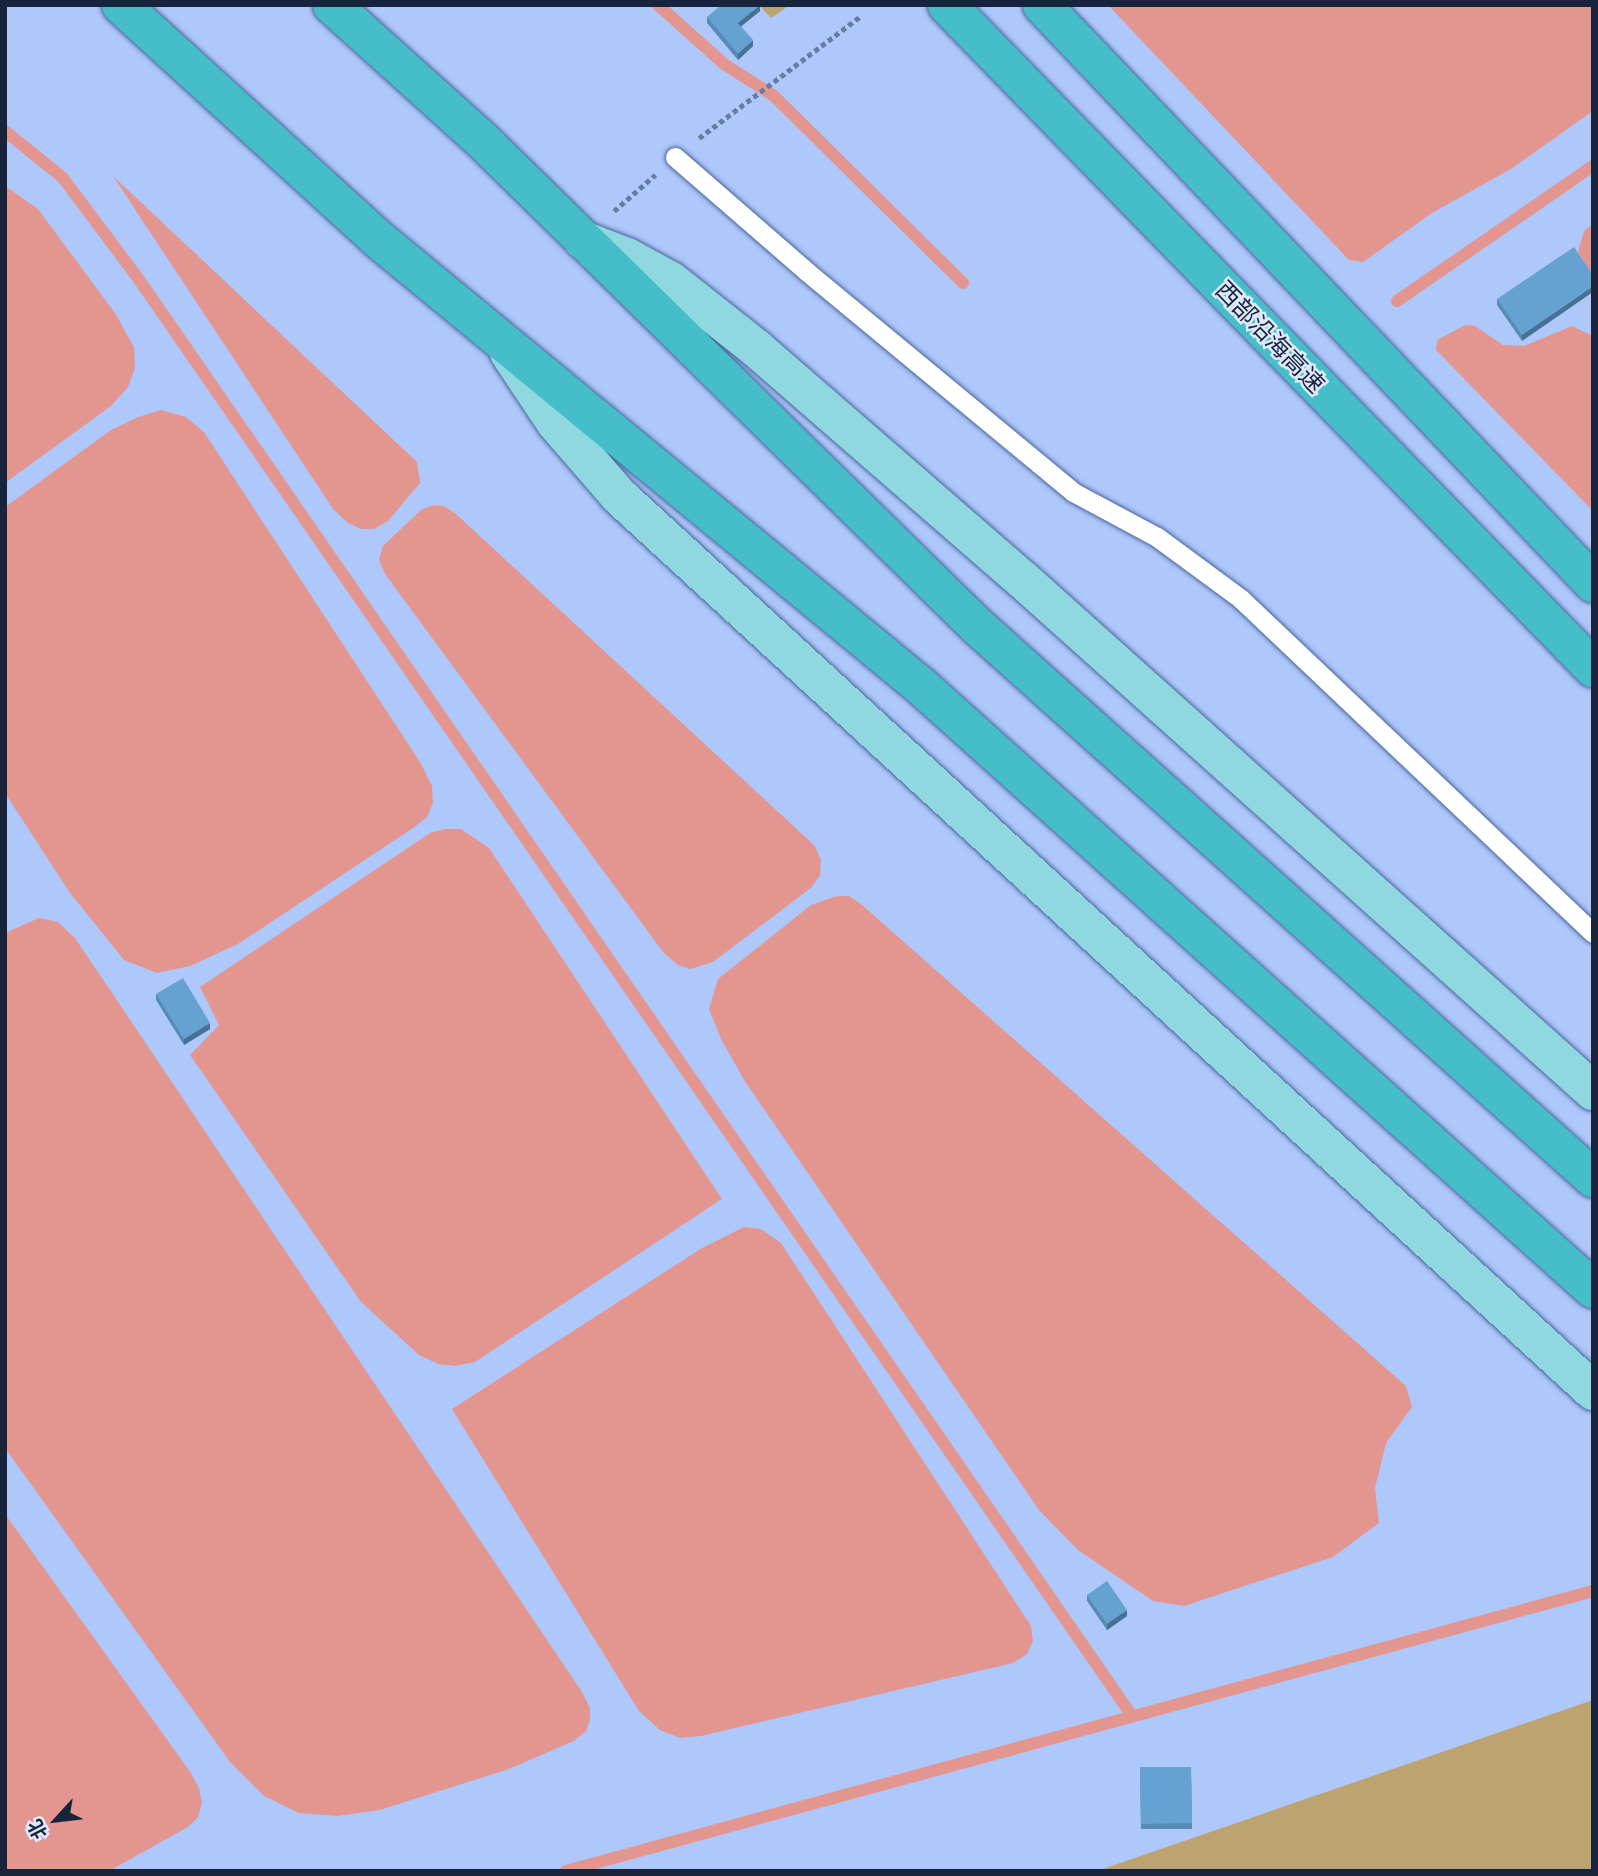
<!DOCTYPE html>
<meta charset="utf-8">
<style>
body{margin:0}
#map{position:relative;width:1598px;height:1876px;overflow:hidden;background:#afc8fb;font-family:"Public Sans","Noto Sans SC",sans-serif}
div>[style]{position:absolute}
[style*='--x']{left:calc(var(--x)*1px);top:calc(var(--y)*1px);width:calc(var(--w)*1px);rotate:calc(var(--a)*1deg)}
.green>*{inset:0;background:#bda36f}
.water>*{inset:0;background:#e39590}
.stream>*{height:12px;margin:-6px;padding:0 6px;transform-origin:6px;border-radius:6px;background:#e39590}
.path>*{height:4.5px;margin-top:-2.25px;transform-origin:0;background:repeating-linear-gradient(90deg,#687ba1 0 5px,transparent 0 8.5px)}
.roads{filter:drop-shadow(0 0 2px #49659d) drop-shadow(0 0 2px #49659d)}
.lane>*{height:19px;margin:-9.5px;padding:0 9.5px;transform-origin:9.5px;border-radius:9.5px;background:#fff}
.primary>*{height:38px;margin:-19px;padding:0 19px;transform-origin:19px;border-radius:19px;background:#90d8df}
.highway>*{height:38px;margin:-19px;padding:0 19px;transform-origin:19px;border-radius:19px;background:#46bec9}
.wall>*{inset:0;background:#578ab4}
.shaded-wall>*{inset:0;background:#477192}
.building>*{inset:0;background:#65a1d1}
span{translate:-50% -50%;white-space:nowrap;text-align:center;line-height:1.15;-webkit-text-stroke:5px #dfe9fd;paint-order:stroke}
.street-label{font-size:24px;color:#18243c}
.frame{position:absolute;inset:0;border:7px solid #18243c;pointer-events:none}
.north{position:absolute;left:21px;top:1785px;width:70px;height:70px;-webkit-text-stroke:5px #dfe9fd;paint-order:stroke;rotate:243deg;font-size:19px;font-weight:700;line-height:28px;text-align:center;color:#18243c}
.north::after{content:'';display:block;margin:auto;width:24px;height:32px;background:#18243c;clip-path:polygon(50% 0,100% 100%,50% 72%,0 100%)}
</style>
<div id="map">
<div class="green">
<i style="clip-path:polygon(759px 5px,790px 5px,771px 18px)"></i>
<i style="clip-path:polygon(1593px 1700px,1593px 1871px,1097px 1871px)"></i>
</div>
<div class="water">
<i style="clip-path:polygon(1108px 5px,1593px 5px,1593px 111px,1511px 169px,1432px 213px,1363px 262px,1349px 260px)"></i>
<i style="clip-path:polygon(113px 176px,417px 462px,420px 483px,388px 521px,374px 529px,361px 529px,348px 523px,333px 509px)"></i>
<i style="clip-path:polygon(5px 186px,38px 209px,115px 313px,134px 347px,135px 368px,128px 387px,111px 406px,5px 483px)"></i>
<i style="clip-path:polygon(1593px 224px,1593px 276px,1578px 252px,1584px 231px)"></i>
<i style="clip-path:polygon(1465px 325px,1475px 326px,1503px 345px,1524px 346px,1572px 326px,1593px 336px,1593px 511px,1436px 350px,1437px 340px)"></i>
<i style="clip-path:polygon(161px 410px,186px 417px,204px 432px,420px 762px,432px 786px,433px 803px,427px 817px,413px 828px,238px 944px,190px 966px,157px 973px,124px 960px,70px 893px,5px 793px,5px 507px,111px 430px,138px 417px)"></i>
<i style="clip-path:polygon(433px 505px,444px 506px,456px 514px,815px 846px,821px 860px,820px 875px,812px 887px,713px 962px,690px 969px,678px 965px,663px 952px,385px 574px,379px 560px,383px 546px,421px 510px)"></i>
<i style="clip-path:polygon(445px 829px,461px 829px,489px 848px,722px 1199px,475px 1362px,455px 1366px,438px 1364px,419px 1355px,361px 1302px,190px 1055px,219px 1025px,200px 987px,430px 833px)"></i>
<i style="clip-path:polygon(837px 896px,849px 896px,861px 904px,1406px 1386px,1412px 1407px,1386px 1443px,1375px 1488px,1379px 1523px,1333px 1557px,1184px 1606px,1153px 1601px,1078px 1550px,1039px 1510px,746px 1083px,722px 1041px,709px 1009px,718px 979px,811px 905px)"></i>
<i style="clip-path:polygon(39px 918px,58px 922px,75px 938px,582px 1692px,590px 1708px,590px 1720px,586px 1731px,574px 1741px,509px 1769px,380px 1810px,338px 1816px,299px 1813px,264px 1796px,230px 1762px,5px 1448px,5px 933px)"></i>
<i style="clip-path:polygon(744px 1227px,761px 1229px,781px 1243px,1031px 1626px,1033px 1641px,1027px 1654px,1013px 1663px,701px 1736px,680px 1738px,660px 1730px,639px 1711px,452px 1409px,702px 1248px)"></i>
<i style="clip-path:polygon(5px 1514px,191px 1773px,199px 1788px,202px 1803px,198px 1817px,188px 1827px,109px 1871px,5px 1871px)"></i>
</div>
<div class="stream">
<i style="--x:658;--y:5;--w:89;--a:41.8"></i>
<i style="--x:724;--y:64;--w:59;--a:32.6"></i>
<i style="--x:774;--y:96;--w:266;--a:44.7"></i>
<i style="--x:5;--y:131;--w:75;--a:39"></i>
<i style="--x:63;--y:178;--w:129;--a:53.2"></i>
<i style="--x:140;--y:281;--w:1745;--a:55.34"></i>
<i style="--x:1397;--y:301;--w:238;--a:-34.6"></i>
<i style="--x:566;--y:1871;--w:1064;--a:-15.25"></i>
</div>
<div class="path">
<i style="--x:699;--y:138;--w:203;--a:-37"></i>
<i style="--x:614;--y:211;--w:55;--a:-41.3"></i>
</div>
<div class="roads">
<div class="lane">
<i style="--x:675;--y:157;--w:174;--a:41"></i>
<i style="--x:806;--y:271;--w:347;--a:39.6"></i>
<i style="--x:1073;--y:492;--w:95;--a:28.2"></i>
<i style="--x:1157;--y:537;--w:104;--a:36.4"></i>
<i style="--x:1241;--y:599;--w:485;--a:43.5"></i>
</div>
<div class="primary">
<i style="--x:583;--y:240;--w:47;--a:21.1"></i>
<i style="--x:627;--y:257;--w:50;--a:28.6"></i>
<i style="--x:671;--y:281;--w:110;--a:38.3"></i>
<i style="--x:757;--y:349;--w:352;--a:41"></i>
<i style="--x:1023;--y:580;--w:766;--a:41.88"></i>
<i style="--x:509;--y:353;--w:83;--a:56.3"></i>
<i style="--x:555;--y:422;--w:98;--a:49.1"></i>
<i style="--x:619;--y:496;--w:1323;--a:42.58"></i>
</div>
<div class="highway">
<i style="--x:121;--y:5;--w:348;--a:42.3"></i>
<i style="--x:378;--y:239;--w:705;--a:39.47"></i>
<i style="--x:922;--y:687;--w:901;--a:41.9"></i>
<i style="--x:332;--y:5;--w:202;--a:42"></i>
<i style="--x:482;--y:140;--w:692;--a:44.47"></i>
<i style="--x:976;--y:625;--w:829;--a:41.87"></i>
<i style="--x:947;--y:5;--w:926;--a:45.74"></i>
<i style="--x:1042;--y:5;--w:799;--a:46.37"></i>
</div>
</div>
<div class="wall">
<i style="clip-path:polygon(760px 11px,741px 26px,753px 46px,738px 60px,707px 23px,707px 17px)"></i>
<i style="clip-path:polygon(1593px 275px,1522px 341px,1497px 305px,1497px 299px)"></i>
<i style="clip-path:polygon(156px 994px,210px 1029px,184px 1045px,156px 1000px)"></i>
<i style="clip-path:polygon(1087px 1595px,1127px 1616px,1107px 1630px,1087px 1601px)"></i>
<i style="clip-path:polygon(1140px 1767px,1191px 1767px,1192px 1829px,1141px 1829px)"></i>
</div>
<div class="shaded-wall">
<i style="clip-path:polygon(760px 5px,760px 11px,738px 29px,738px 23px)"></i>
<i style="clip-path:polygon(753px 40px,753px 46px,738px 60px,738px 54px)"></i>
<i style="clip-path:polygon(1593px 286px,1593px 292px,1522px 341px,1522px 335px)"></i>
<i style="clip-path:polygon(210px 1023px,210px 1029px,184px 1045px,184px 1039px)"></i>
<i style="clip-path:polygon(1127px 1610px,1127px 1616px,1107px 1630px,1107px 1624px)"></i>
</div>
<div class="building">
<i style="clip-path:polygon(721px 5px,760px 5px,738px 23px,753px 40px,738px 54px,707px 17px)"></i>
<i style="clip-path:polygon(1574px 247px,1593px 275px,1593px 286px,1522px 335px,1497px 299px)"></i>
<i style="clip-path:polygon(183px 978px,210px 1023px,184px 1039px,156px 994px)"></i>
<i style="clip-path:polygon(1107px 1581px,1127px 1610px,1107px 1624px,1087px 1595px)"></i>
<i style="clip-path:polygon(1140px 1767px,1191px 1767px,1192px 1823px,1141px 1824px)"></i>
</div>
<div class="street-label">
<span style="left:1270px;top:337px;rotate:46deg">西部沿海高速</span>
</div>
<div class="frame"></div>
<div class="north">北</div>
</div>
